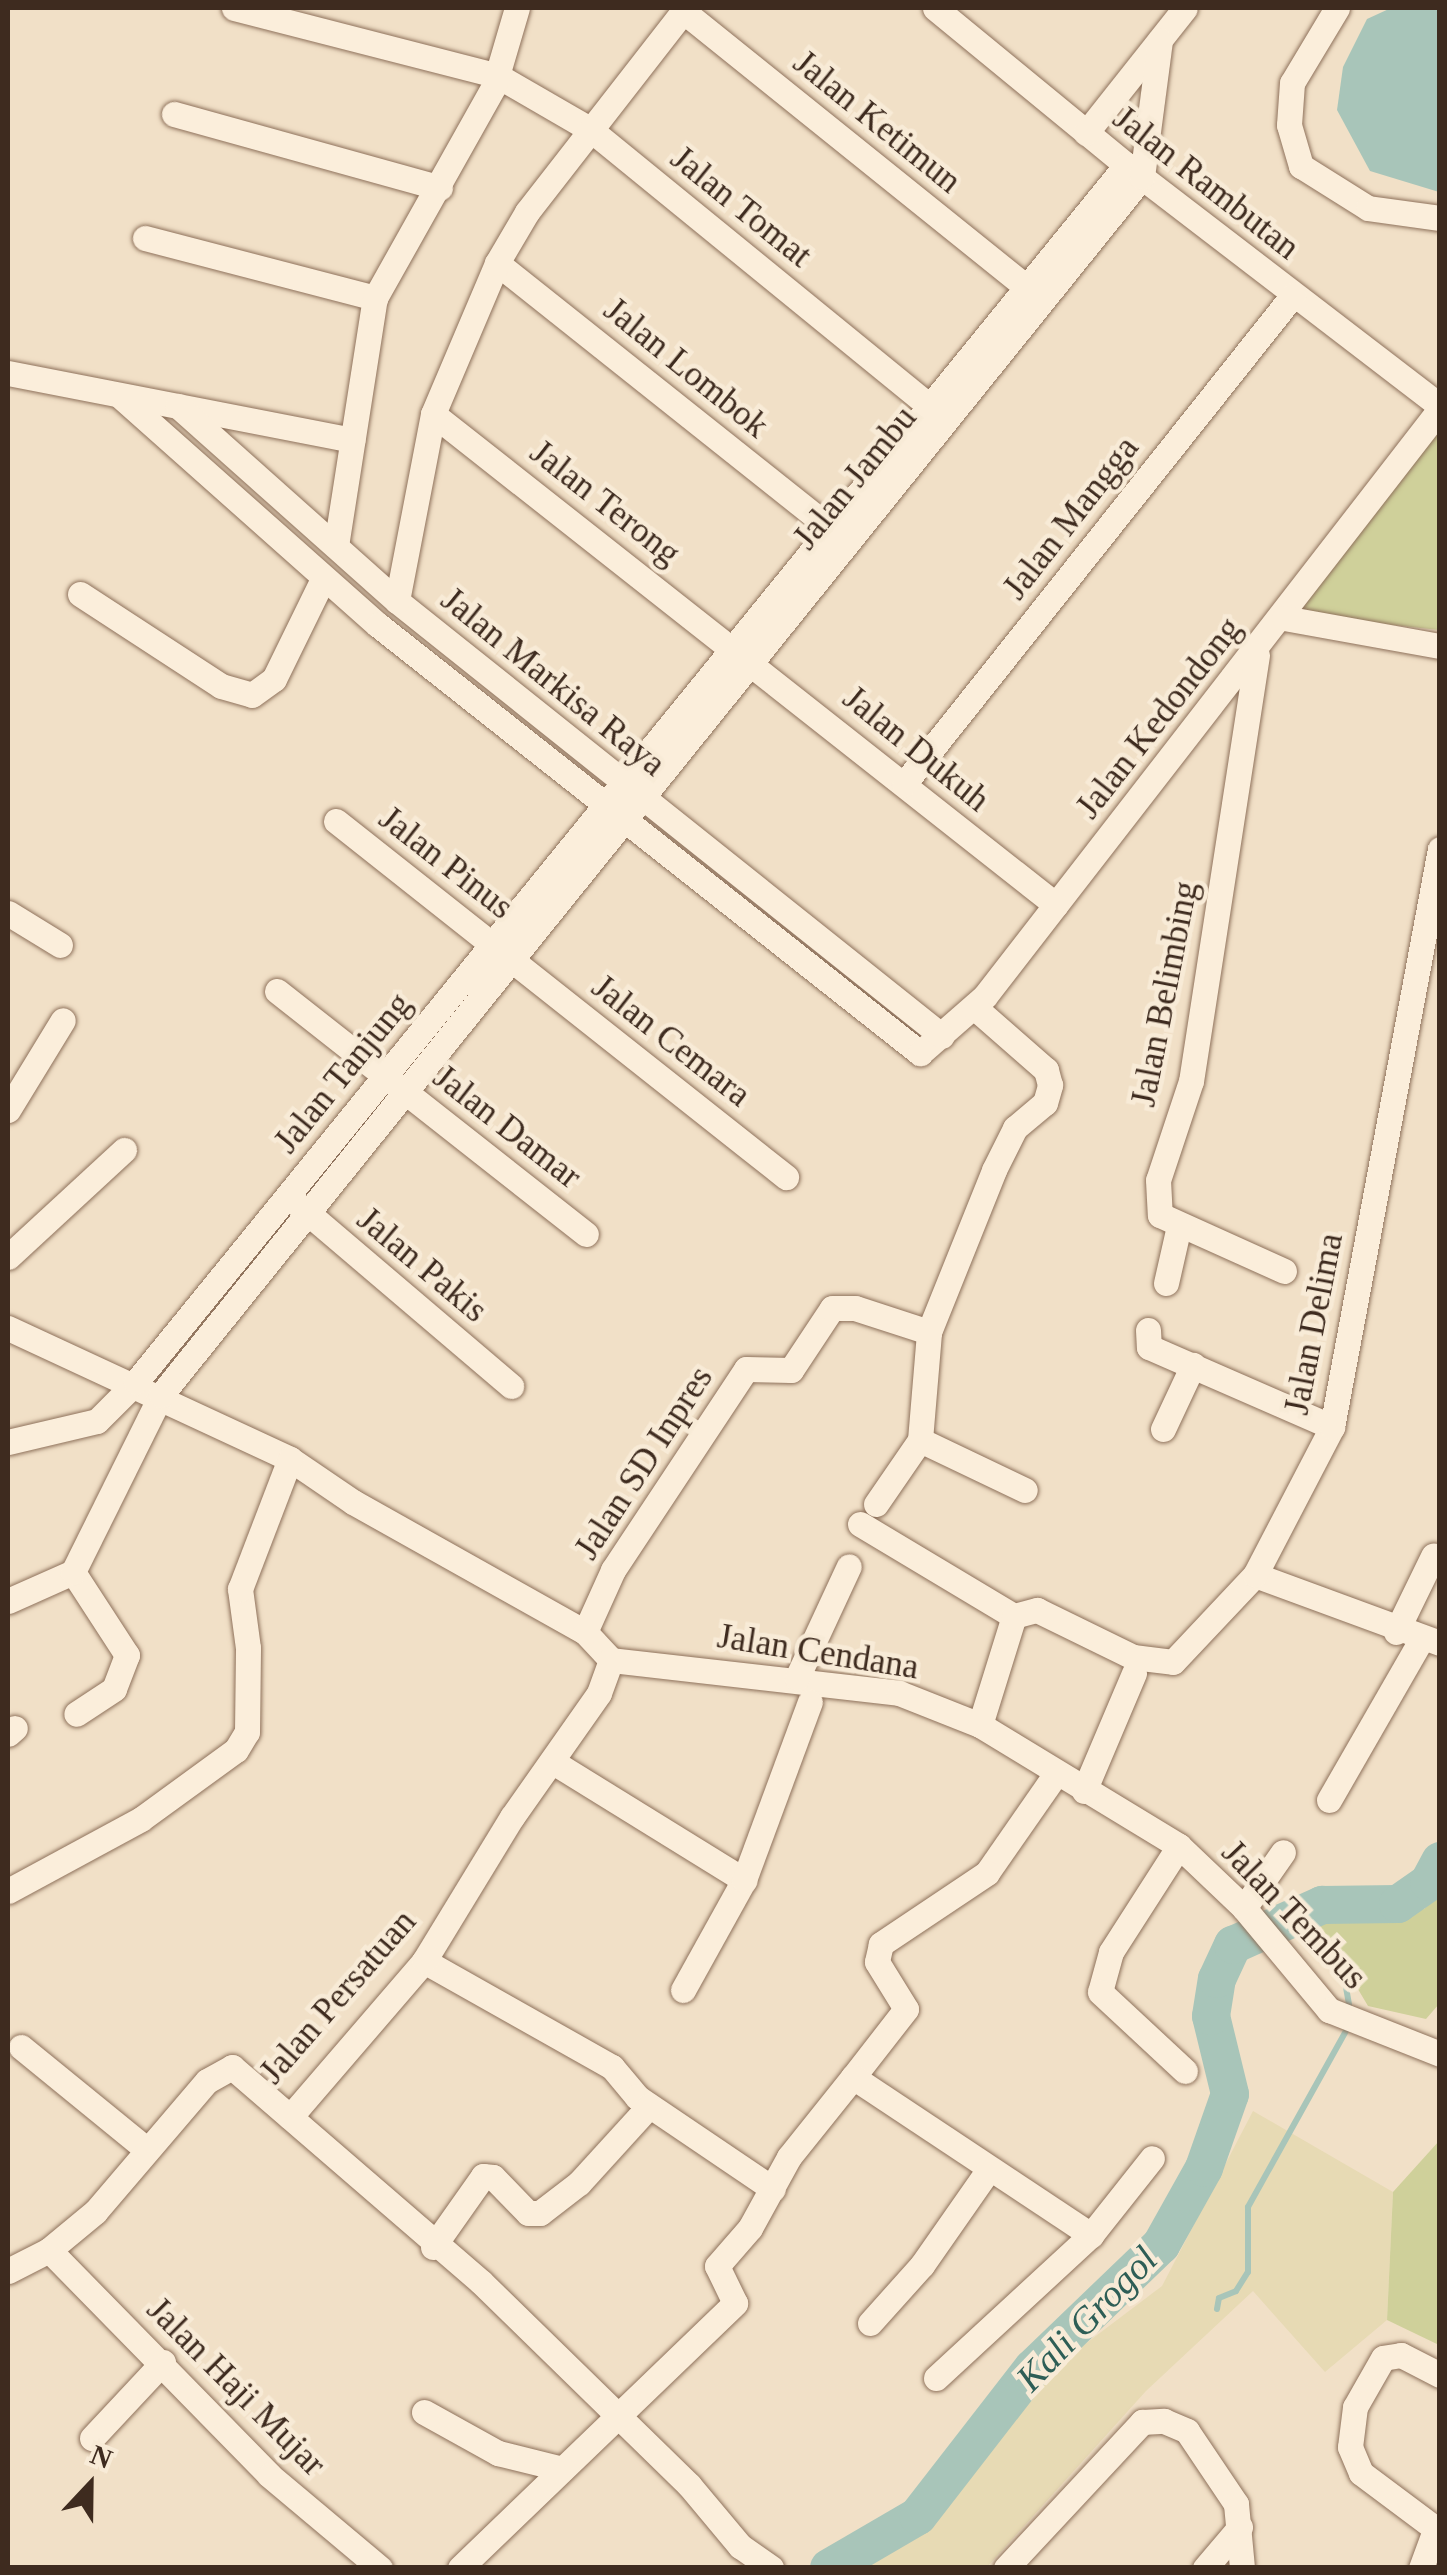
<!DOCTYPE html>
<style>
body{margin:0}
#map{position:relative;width:1447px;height:2575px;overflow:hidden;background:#f1e0c7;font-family:Georgia,serif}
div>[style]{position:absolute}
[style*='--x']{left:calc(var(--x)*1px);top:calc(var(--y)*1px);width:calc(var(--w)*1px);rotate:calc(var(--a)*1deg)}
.farmland>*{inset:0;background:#e7dab4}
.green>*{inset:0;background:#cfd09a}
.water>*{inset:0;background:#a8c5b9}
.stream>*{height:6px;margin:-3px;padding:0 3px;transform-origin:3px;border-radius:3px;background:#a8c5b9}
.river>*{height:38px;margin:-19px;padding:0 19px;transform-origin:19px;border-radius:19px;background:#a8c5b9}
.roads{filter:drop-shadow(0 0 2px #8e715b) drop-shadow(0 0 2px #8e715b)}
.street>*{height:25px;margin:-12.5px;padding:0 12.5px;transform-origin:12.5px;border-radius:12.5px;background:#fbeedb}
span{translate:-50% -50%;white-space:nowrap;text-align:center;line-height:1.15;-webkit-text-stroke:9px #f8ebd7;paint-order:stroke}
.street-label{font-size:35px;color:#3e2b1f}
.water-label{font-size:38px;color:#2e5e56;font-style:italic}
.frame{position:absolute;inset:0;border:10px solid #3e2b1f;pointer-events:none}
.north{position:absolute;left:40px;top:2435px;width:100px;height:100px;-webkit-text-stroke:8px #f8ebd7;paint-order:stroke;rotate:22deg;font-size:28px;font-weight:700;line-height:40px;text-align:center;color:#3e2b1f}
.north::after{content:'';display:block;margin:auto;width:35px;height:45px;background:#3e2b1f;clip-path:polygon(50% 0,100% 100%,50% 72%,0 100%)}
</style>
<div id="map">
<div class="farmland">
<i style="clip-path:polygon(1253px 2111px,1393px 2192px,1387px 2320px,1325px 2372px,1253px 2291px,1146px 2391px,987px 2567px,846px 2568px,922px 2526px,992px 2446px,1019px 2394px,1162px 2286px)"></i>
</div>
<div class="green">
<i style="clip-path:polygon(1439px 413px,1439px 630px,1291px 614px)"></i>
<i style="clip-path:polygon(1439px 1895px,1439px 2004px,1426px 2019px,1368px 2006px,1318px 1922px,1424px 1909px)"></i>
<i style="clip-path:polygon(1439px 2141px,1439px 2345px,1387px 2320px,1393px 2192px)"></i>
</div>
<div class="water">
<i style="clip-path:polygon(1391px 8px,1439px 8px,1439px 192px,1370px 171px,1337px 110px,1343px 67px,1367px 19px)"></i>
</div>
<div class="stream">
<i style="--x:1297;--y:1916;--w:76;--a:51.9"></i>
<i style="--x:1344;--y:1976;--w:29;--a:80"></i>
<i style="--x:1217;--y:2309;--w:11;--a:-80"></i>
<i style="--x:1219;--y:2298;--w:18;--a:-22"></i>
<i style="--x:1236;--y:2291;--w:22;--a:-58"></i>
<i style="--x:1248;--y:2272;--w:65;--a:-90"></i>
<i style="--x:1248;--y:2207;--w:206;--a:-60.9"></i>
</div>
<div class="river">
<i style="--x:829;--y:2568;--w:103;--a:-30.3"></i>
<i style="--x:918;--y:2516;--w:187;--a:-52.2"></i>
<i style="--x:1033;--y:2368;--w:178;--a:-43.9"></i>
<i style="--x:1161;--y:2245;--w:88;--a:-60.8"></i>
<i style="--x:1204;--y:2168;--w:78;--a:-70.6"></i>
<i style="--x:1230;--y:2094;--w:80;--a:-103.7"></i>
<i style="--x:1211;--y:2016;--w:37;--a:-81"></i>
<i style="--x:1217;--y:1979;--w:38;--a:-65"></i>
<i style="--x:1233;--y:1945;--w:98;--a:-24.2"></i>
<i style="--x:1322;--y:1905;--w:76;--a:-0.8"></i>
<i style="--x:1398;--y:1904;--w:38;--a:-35"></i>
<i style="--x:1429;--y:1882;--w:24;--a:-62"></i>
</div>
<div class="roads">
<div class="street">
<i style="--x:234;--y:8;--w:273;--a:14.4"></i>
<i style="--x:498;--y:76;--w:108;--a:30.1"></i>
<i style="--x:591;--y:130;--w:437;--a:39.2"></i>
<i style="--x:935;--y:8;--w:247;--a:39.4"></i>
<i style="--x:1126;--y:165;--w:396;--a:37.5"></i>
<i style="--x:1337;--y:8;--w:87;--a:121"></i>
<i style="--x:1292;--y:83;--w:42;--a:94.1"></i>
<i style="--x:1289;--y:125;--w:43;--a:73.7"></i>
<i style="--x:1301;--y:166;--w:79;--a:32.1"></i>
<i style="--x:1368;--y:208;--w:73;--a:7.9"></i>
<i style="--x:683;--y:11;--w:440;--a:38.8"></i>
<i style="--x:174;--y:114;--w:276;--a:15.5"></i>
<i style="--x:1086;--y:133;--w:159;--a:-51.6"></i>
<i style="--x:145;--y:238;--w:238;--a:14.6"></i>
<i style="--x:497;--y:263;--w:426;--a:38.5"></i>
<i style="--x:8;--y:373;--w:351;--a:11"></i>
<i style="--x:120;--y:396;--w:345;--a:41.6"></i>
<i style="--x:378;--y:625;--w:691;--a:38.3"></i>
<i style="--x:920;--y:1053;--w:86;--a:-41.2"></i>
<i style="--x:985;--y:996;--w:743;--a:-52.22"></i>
<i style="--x:178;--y:406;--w:293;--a:41.7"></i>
<i style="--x:397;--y:601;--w:697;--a:38.6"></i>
<i style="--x:433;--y:414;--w:793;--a:38.24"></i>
<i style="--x:336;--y:546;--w:251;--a:-81.1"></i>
<i style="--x:375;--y:298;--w:243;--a:-60.7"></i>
<i style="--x:494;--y:86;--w:81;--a:-73.6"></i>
<i style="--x:80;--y:594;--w:168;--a:33.1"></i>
<i style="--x:221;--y:686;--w:32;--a:16"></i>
<i style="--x:252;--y:695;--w:27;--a:-36"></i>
<i style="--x:274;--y:679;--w:111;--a:-63.9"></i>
<i style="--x:397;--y:601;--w:190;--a:-79.1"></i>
<i style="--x:433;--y:414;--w:164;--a:-67"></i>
<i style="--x:497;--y:263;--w:59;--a:-59.5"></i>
<i style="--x:527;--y:212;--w:259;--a:-52.1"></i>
<i style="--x:1284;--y:618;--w:158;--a:10.2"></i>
<i style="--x:1257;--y:655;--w:431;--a:98.8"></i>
<i style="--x:1191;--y:1081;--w:104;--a:108.4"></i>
<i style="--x:1158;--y:1180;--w:35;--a:87"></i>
<i style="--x:1160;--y:1215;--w:136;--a:24.3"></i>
<i style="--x:904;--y:784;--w:625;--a:-51.5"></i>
<i style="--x:336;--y:821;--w:574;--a:38.35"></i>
<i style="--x:8;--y:913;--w:61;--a:31.6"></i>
<i style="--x:277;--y:991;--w:393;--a:38.2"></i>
<i style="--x:8;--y:1110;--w:105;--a:-58.6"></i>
<i style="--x:295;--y:1202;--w:284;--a:40.4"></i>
<i style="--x:8;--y:1257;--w:158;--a:-42.7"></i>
<i style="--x:1166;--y:1283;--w:58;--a:-77.2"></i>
<i style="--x:8;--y:1328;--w:311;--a:24.9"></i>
<i style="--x:290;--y:1459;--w:76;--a:34.3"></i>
<i style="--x:353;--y:1502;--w:266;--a:29.3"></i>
<i style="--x:585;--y:1632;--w:38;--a:47"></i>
<i style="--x:1148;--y:1330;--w:17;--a:87"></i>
<i style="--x:1149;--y:1347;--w:200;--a:23.6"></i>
<i style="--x:1163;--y:1429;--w:71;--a:-64.9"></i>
<i style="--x:920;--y:1440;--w:116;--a:25.5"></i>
<i style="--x:8;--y:1442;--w:91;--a:-13.3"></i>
<i style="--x:97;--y:1421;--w:55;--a:-45"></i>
<i style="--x:136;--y:1382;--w:1569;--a:-50.87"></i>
<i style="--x:876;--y:1504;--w:78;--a:-55.5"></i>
<i style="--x:920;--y:1440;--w:108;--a:-85.2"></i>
<i style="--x:929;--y:1332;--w:175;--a:-68.1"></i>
<i style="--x:994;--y:1170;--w:47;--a:-63.4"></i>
<i style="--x:1015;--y:1128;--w:39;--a:-40"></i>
<i style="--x:1045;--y:1103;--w:19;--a:-74"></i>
<i style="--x:1050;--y:1085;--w:16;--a:-105"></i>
<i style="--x:1046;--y:1070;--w:96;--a:-138.8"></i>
<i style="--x:860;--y:1524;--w:179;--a:30.9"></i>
<i style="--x:73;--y:1572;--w:99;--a:57"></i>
<i style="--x:127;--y:1655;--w:36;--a:111"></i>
<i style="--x:114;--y:1689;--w:45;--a:146.7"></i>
<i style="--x:1255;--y:1575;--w:197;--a:20.2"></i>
<i style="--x:8;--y:1601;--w:71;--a:-24"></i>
<i style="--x:73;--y:1572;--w:198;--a:-63.6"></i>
<i style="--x:161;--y:1395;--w:1564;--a:-51.15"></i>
<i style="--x:1142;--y:177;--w:138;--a:-82.5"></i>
<i style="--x:585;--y:1632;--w:68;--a:-65.7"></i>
<i style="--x:613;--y:1570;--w:241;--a:-56.5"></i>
<i style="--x:746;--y:1369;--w:45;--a:1.3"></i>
<i style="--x:791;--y:1370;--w:74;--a:-56.5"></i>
<i style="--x:832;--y:1308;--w:23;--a:0"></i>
<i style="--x:855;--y:1308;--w:78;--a:18"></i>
<i style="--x:1396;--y:1632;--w:85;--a:-64"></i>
<i style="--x:611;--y:1660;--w:290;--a:6.5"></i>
<i style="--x:899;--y:1693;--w:87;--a:21.6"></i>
<i style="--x:980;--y:1725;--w:233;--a:31.3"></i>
<i style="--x:1179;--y:1846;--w:90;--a:43.6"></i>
<i style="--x:1244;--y:1908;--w:133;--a:50.2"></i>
<i style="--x:1329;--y:2010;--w:119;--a:21.6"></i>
<i style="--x:797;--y:1678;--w:123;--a:-65.1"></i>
<i style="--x:980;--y:1725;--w:114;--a:-72.7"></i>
<i style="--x:1014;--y:1616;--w:24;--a:-15"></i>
<i style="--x:1037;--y:1610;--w:107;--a:26.1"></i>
<i style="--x:1133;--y:1657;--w:40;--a:7.1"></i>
<i style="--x:1173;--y:1662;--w:120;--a:-46.7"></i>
<i style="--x:1255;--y:1575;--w:167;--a:-62.5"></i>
<i style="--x:1332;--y:1427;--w:588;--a:-79.42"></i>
<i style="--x:8;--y:1734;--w:9;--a:-41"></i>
<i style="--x:553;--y:1762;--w:225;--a:31.7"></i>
<i style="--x:1055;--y:1775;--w:119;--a:124.8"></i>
<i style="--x:987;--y:1873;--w:128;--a:146.2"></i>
<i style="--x:881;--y:1944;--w:18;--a:103"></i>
<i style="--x:877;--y:1962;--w:55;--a:58.3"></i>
<i style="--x:906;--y:2009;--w:86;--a:127.9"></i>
<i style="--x:853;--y:2077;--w:286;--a:33.6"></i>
<i style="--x:1084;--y:1791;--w:128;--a:-67"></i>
<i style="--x:1329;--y:1800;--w:187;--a:-60.1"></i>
<i style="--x:1179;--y:1846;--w:126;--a:122.7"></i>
<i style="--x:1111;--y:1952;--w:41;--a:105.4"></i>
<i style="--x:1100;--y:1992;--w:116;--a:42.9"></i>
<i style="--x:8;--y:1891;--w:151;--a:-28.4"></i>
<i style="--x:141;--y:1819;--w:117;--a:-36"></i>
<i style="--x:236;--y:1750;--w:21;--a:-59"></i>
<i style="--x:247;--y:1732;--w:84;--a:-89.3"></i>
<i style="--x:248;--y:1648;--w:60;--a:-97.7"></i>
<i style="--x:240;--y:1589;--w:139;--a:-69"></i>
<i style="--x:1244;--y:1908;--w:68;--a:-55.1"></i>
<i style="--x:424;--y:1961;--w:216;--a:29.4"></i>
<i style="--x:612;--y:2067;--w:39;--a:50"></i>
<i style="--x:637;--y:2097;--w:164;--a:34.1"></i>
<i style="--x:683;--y:1990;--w:126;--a:-61"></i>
<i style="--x:744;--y:1880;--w:190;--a:-69.7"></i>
<i style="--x:21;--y:2047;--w:160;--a:39.2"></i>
<i style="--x:290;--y:2117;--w:206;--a:-49.3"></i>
<i style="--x:424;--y:1961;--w:169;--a:-58.6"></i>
<i style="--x:512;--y:1817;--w:151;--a:-54.9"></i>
<i style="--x:599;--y:1693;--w:35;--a:-70"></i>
<i style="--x:433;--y:2247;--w:87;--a:-54.8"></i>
<i style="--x:483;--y:2176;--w:10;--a:6"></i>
<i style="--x:493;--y:2177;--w:50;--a:45.8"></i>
<i style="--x:528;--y:2213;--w:12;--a:0"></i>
<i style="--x:540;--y:2213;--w:49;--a:-37.6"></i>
<i style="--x:579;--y:2183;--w:104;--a:-47.7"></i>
<i style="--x:49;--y:2250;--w:315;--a:45.6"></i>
<i style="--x:269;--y:2475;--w:145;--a:40"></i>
<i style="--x:8;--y:2271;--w:46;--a:-27.1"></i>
<i style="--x:49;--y:2250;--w:60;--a:-39.6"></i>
<i style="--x:95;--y:2212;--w:172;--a:-49.5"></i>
<i style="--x:207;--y:2081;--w:29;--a:-29"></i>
<i style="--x:232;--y:2067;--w:329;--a:40.8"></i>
<i style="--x:481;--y:2282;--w:291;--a:44.3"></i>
<i style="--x:689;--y:2485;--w:80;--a:50.1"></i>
<i style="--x:740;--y:2546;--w:38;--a:35"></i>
<i style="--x:870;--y:2323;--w:78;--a:-48.1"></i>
<i style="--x:922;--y:2265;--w:117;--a:-55.1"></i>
<i style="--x:1440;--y:2375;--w:44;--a:-152.9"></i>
<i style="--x:1401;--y:2355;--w:18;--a:171"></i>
<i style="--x:1383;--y:2358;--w:56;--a:119.7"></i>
<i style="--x:1355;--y:2407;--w:40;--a:97.1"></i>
<i style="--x:1350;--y:2447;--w:28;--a:67"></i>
<i style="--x:1361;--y:2473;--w:99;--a:36.8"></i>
<i style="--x:936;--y:2378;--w:211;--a:-42.7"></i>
<i style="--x:1091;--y:2235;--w:98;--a:-51.6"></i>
<i style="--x:424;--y:2412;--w:85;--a:29"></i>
<i style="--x:498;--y:2453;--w:66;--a:14"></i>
<i style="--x:92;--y:2438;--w:104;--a:-46.9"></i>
<i style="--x:460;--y:2568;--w:382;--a:-43.9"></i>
<i style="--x:735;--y:2303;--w:41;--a:-115.9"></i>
<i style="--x:717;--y:2266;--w:50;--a:-49"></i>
<i style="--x:750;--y:2228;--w:81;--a:-61.2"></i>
<i style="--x:789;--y:2157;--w:102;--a:-51.3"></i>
<i style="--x:1006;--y:2568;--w:200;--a:-47"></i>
<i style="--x:1142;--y:2422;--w:22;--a:-3"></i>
<i style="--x:1164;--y:2421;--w:25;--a:23"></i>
<i style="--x:1187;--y:2431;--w:88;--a:56.1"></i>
<i style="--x:1236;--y:2504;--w:64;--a:84.6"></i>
<i style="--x:1205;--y:2568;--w:54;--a:-49.5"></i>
<i style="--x:1421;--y:2568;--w:40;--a:-69.8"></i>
</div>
</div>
<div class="street-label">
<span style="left:877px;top:122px;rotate:39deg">Jalan Ketimun</span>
<span style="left:1206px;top:183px;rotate:38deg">Jalan Rambutan</span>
<span style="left:741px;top:207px;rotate:39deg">Jalan Tomat</span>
<span style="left:686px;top:368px;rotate:39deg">Jalan Lombok</span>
<span style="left:855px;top:478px;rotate:-51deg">Jalan Jambu</span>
<span style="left:605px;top:503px;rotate:38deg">Jalan Terong</span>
<span style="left:1071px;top:518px;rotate:-52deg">Jalan Mangga</span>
<span style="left:553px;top:682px;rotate:39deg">Jalan Markisa Raya</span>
<span style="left:1159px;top:718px;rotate:-52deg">Jalan Kedondong</span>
<span style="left:916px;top:749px;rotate:39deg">Jalan Dukuh</span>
<span style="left:446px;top:863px;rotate:38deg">Jalan Pinus</span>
<span style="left:1165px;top:994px;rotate:-79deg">Jalan Belimbing</span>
<span style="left:671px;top:1041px;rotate:38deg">Jalan Cemara</span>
<span style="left:343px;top:1073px;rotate:-51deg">Jalan Tanjung</span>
<span style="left:507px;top:1127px;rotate:38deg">Jalan Damar</span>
<span style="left:422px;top:1265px;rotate:40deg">Jalan Pakis</span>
<span style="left:1314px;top:1324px;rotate:-79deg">Jalan Delima</span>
<span style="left:644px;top:1463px;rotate:-57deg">Jalan SD Inpres</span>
<span style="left:818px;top:1652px;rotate:9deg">Jalan Cendana</span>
<span style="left:1294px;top:1915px;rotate:46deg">Jalan Tembus</span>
<span style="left:338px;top:1997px;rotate:-49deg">Jalan Persatuan</span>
<span style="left:236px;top:2387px;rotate:45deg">Jalan Haji Mujar</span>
</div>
<div class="water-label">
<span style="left:1087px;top:2319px;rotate:-46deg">Kali Grogol</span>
</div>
<div class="frame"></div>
<div class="north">N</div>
</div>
